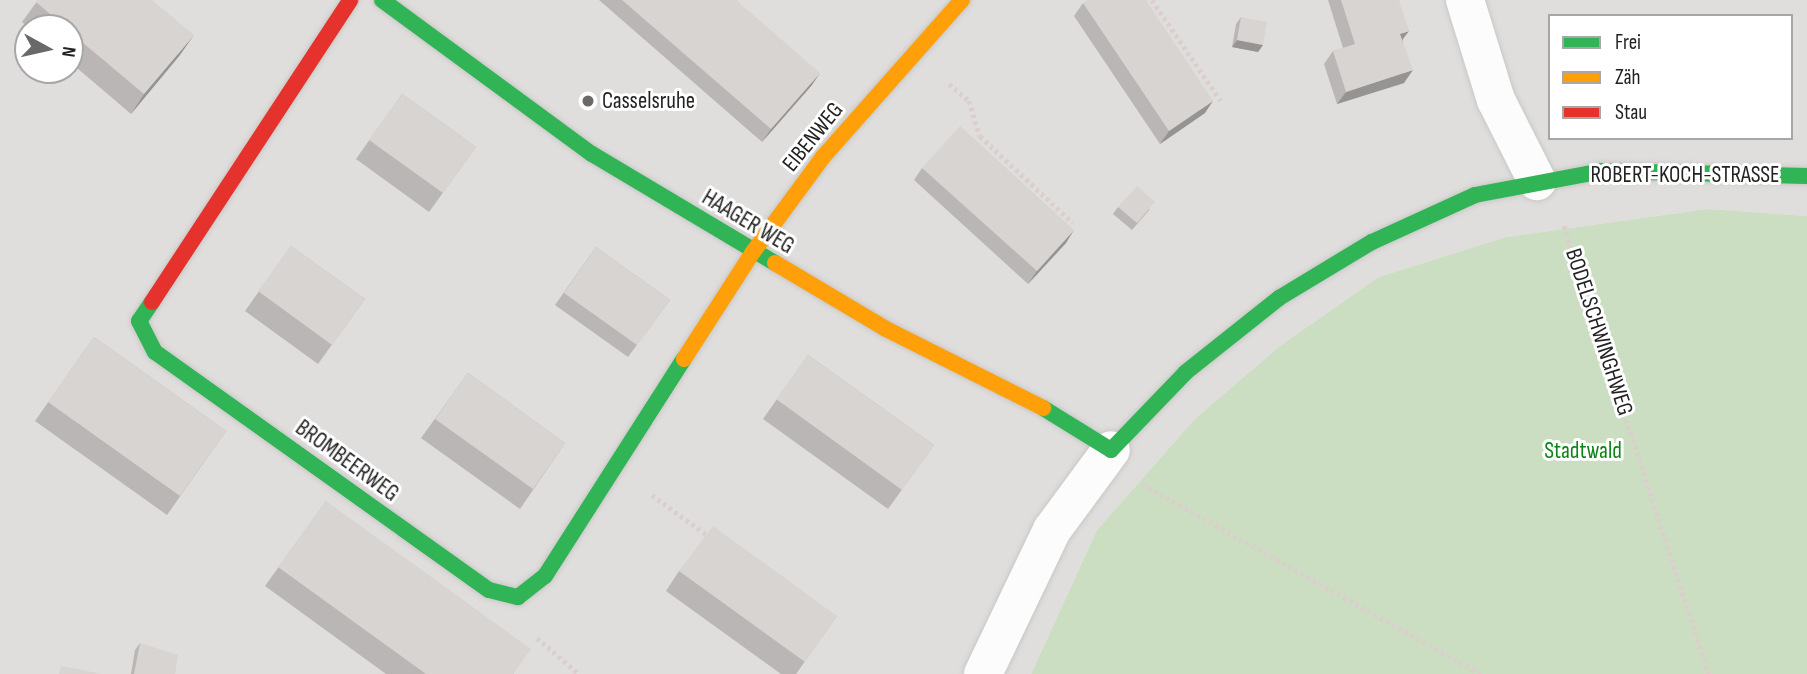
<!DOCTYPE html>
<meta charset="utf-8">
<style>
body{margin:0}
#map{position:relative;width:1807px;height:674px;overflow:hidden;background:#f0eeeb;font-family:"Sofia Sans Condensed",sans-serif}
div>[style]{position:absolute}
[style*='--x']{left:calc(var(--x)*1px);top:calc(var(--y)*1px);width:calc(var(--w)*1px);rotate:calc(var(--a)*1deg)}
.residential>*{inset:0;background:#dfdedc}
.forest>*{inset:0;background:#cbdec1}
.path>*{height:4.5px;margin-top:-2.25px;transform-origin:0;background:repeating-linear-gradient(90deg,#dccecd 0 3.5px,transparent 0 7px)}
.roads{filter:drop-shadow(0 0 2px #c9c8c7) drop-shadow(0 0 2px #c9c8c7)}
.street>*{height:38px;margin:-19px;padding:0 19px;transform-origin:19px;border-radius:19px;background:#fdfcfc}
.fast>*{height:16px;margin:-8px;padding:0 8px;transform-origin:8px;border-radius:8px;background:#30b455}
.slow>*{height:16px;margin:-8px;padding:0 8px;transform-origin:8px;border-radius:8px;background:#ff9f0a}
.jam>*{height:16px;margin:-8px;padding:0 8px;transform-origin:8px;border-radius:8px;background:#e5322d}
.wall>*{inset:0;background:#b9b6b5}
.shaded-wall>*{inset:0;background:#969493}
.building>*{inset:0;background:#d7d4d2}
.dots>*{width:19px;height:19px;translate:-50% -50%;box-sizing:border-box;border:4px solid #fff;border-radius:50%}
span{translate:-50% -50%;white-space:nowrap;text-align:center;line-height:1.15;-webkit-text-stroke:6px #fff;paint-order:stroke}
.poi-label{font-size:23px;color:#222}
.left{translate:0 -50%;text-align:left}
.street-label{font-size:23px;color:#222}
.park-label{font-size:23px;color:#0c8416}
.legend{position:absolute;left:1548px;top:14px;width:245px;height:126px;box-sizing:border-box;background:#fff;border:2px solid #a7a7a7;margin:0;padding:9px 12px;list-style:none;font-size:21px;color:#222}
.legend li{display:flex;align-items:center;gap:14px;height:35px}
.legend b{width:35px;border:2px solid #a7a7a7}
.north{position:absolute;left:14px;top:14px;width:70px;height:70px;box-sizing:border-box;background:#fff;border:2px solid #a7a7a7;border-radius:50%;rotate:98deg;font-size:19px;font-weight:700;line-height:28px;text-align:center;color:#222}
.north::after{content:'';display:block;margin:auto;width:24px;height:32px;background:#6a6968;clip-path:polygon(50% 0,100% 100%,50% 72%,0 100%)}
</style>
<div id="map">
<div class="residential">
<i style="clip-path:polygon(evenodd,0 0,1807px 0,1807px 216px,1707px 209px,1506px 237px,1379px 277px,1193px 421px,1097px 530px,1031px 674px,0 674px,0 0,1550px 16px,1791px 16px,1791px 138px,1550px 138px,1550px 16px,0 0,28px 28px,70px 28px,70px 70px,28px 70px,28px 28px)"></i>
</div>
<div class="forest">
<i style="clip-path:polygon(1707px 209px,1807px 216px,1807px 674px,1031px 674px,1097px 530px,1193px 421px,1279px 347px,1379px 277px,1506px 237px)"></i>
</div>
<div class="path">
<i style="--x:1152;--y:0;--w:122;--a:55.7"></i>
<i style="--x:949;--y:84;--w:26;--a:40"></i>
<i style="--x:969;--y:101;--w:37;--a:73"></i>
<i style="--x:980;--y:136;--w:127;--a:43.1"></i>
<i style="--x:1564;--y:226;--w:471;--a:72.1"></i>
<i style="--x:1142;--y:484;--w:388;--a:29.3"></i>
<i style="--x:652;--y:495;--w:72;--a:35.9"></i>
<i style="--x:537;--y:638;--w:55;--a:40.6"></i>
</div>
<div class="roads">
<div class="street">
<i style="--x:1465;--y:0;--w:105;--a:72.8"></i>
<i style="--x:1496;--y:100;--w:91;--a:63.2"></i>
<i style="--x:983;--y:674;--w:160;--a:-64.4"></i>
<i style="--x:1052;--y:530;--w:99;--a:-53.6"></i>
</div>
<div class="fast">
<i style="--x:382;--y:0;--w:260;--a:36.3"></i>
<i style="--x:592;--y:154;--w:213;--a:30.8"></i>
<i style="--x:152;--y:302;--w:23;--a:124"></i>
<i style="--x:139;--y:321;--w:35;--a:63"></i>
<i style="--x:155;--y:352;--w:410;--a:35.5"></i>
<i style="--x:489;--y:590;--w:30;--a:14"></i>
<i style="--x:518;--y:597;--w:34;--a:-38"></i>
<i style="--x:545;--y:576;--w:258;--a:-57.4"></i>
<i style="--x:1043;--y:408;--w:80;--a:31.7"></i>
<i style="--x:1111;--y:450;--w:108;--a:-46.1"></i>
<i style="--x:1186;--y:372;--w:119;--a:-38.5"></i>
<i style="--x:1279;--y:298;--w:109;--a:-31.1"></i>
<i style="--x:1372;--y:242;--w:113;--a:-24.5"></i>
<i style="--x:1475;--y:195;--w:129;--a:-10.7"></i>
<i style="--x:1602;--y:171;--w:205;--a:1.4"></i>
</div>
<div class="slow">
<i style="--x:775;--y:263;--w:129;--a:30.7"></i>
<i style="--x:886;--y:329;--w:176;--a:26.7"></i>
<i style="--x:684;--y:359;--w:127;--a:-57.2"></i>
<i style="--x:753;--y:252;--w:118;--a:-53.6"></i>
<i style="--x:823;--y:157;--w:210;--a:-48.5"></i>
</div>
<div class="jam">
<i style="--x:152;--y:302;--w:361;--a:-56.7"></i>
</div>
</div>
<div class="wall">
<i style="clip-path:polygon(38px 0,180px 55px,131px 114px,70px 62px,70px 28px,30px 28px,22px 22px)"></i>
<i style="clip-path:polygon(599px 0,736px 0,812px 85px,762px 142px)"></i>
<i style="clip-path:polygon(1328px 0,1399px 0,1403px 40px,1404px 83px,1337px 104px,1324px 64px,1333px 51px,1343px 48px)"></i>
<i style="clip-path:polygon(1083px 3px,1205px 113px,1160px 144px,1074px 16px)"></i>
<i style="clip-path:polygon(1241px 17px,1263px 45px,1258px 52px,1232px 47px,1236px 24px)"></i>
<i style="clip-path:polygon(402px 94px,476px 147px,429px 212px,356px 159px)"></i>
<i style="clip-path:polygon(922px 168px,1066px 243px,1028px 284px,914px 180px)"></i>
<i style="clip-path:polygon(1118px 207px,1150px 209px,1132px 230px,1113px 214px)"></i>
<i style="clip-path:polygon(291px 246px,365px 299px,318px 364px,245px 311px)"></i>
<i style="clip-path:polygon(596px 247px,670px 300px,628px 357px,555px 305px)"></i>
<i style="clip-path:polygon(94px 337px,226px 431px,167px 515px,35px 421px)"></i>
<i style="clip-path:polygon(808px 355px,934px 445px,888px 509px,763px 419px)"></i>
<i style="clip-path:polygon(468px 373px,565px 443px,520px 509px,421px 438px)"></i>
<i style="clip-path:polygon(326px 501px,514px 674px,386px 674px,265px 586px)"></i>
<i style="clip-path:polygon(679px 571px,837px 616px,796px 674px,781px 674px,666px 591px)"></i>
<i style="clip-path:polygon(140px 643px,175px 674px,131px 674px,135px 650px)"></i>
</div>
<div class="shaded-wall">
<i style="clip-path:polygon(1409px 31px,1400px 43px,1400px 34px)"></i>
<i style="clip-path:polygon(194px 35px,180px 55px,131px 114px,144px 94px)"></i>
<i style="clip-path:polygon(1237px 40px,1263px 45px,1258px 52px,1232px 47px)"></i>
<i style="clip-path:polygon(1413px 70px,1404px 83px,1337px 104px,1346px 92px)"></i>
<i style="clip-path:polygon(820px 73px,812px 85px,762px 142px,771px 129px)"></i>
<i style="clip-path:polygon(1213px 101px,1205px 113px,1160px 144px,1169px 131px)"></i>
<i style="clip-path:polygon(1074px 230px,1066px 243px,1028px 284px,1037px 271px)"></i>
</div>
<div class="building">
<i style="clip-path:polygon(38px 0,152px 0,194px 35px,144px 94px,70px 32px,70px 28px,66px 28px,36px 2px)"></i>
<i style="clip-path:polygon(622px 0,736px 0,820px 73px,771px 129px)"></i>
<i style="clip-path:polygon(1087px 0,1146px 0,1213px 101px,1169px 131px,1083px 3px)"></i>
<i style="clip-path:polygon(1341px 0,1399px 0,1409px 31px,1400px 34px,1413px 70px,1346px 92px,1333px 51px,1355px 44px)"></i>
<i style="clip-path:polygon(1241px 17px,1267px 22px,1263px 45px,1237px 40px)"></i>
<i style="clip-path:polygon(402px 94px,476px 147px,443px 193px,369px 140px)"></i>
<i style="clip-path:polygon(960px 126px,1074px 230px,1037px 271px,922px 168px)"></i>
<i style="clip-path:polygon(1137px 186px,1155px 202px,1137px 223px,1118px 207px)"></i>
<i style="clip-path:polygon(291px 246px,365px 299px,332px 345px,258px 291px)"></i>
<i style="clip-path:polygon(596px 247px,670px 300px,637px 345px,564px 293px)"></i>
<i style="clip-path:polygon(94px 337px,226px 431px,180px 496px,48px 402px)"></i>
<i style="clip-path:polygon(808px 355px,934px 445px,902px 490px,776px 399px)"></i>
<i style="clip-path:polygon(468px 373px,565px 443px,533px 489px,435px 419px)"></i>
<i style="clip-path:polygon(326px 501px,531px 649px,513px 674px,426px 674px,278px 567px)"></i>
<i style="clip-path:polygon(713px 526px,837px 616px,805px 662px,679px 571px)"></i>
<i style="clip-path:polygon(140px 643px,178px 655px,175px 674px,134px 674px)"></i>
<i style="clip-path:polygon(61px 666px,102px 674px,59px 674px)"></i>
</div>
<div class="dots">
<i style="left:588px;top:101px;background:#6a6968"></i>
</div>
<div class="poi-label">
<span class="left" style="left:602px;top:101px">Casselsruhe</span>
</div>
<div class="street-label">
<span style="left:813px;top:137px;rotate:-51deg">EIBENWEG</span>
<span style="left:1685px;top:175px">ROBERT-KOCH-STRASSE</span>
<span style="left:748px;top:222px;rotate:31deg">HAAGER WEG</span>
<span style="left:1599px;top:332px;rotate:72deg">BODELSCHWINGHWEG</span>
<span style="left:347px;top:461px;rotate:36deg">BROMBEERWEG</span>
</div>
<div class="park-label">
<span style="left:1583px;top:451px">Stadtwald</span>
</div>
<ul class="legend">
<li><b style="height:9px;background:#30b455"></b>Frei</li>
<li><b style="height:9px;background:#ff9f0a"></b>Zäh</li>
<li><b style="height:9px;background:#e5322d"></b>Stau</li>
</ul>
<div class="north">N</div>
</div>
